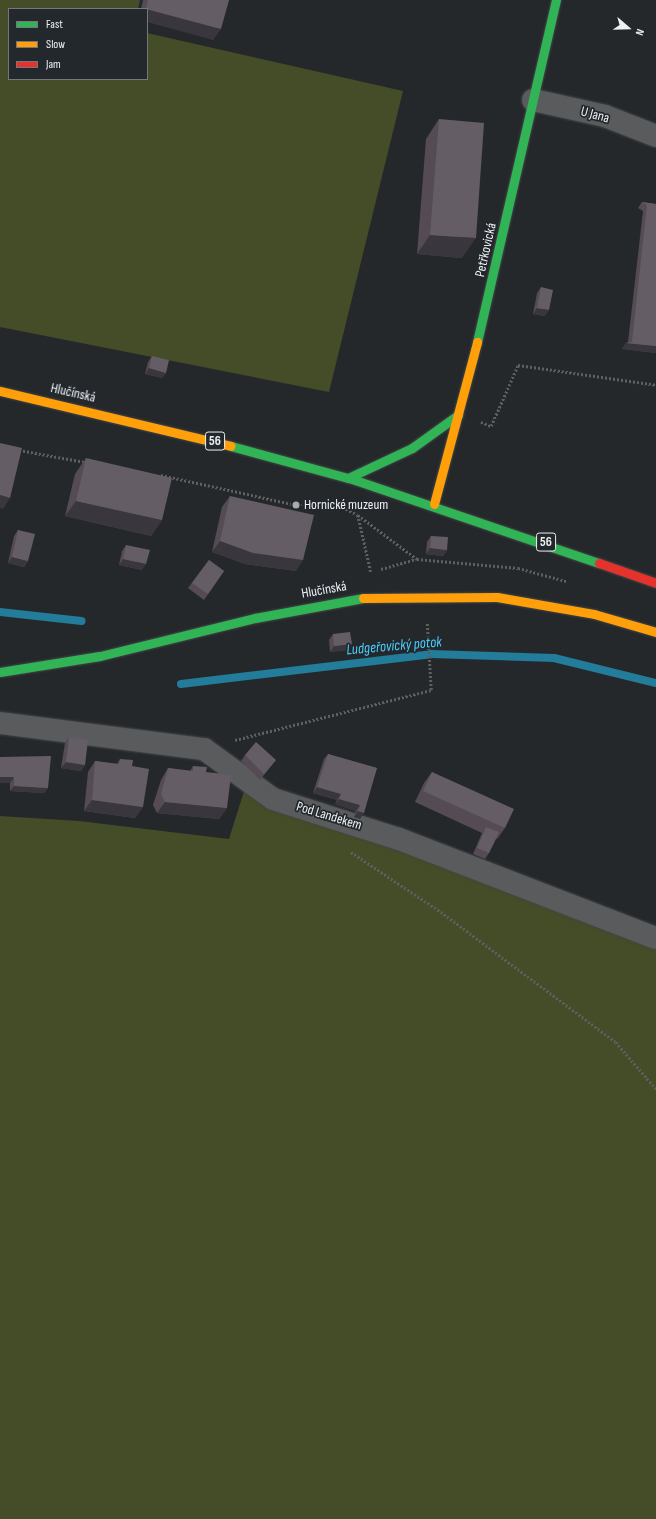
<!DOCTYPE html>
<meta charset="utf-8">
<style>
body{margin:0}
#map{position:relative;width:656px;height:1519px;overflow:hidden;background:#25282b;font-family:"Sofia Sans Condensed",sans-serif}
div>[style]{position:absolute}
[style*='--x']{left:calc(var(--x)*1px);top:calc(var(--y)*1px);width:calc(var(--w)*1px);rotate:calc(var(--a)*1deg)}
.green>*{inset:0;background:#444c28}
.stream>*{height:8px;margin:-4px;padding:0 4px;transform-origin:4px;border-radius:4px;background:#227c9a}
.path>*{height:2.5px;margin-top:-1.25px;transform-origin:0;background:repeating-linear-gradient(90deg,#5d5f61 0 2px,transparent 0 4px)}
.roads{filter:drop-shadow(0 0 1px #434648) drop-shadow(0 0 1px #434648)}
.street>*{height:22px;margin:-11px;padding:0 11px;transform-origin:11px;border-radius:11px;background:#595b5d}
.fast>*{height:9px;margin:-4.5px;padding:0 4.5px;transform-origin:4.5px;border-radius:4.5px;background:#30b455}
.slow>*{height:9px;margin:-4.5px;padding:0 4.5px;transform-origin:4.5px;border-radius:4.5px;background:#ff9f0a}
.jam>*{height:9px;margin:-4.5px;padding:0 4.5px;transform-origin:4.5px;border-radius:4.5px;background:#e5322d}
.wall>*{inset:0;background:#544b55}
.shaded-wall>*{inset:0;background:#3a363d}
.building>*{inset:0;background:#645d66}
.dots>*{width:11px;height:11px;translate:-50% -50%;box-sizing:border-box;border:2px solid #23282d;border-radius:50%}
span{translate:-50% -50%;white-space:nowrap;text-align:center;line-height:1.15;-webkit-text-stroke:3.5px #23282d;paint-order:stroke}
.shield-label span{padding:1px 3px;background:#23282d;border:1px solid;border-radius:3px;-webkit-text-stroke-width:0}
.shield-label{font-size:13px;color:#edf1f4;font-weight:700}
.street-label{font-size:14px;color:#edf1f4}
.poi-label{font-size:14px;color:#edf1f4}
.left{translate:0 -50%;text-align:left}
.water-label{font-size:15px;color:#4ccffe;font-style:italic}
.legend{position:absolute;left:8px;top:8px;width:140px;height:72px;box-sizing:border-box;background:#23282d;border:1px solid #74787d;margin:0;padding:5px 7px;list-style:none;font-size:12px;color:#edf1f4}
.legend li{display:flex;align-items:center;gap:8px;height:20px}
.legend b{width:20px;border:1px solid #74787d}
.north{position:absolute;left:608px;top:8px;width:40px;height:40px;-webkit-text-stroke:3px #23282d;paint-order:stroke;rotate:110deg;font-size:11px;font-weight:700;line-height:16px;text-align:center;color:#edf1f4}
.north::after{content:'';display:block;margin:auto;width:14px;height:18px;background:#edf1f4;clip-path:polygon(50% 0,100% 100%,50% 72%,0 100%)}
</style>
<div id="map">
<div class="green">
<i style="clip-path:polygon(0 0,140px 0,138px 9px,9px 9px,9px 79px,147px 79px,147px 33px,403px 91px,329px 392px,0 327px)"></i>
<i style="clip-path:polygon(245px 788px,656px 948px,656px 1519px,0 1519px,0 816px,79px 821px,229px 839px)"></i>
</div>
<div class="stream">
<i style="--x:0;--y:612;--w:82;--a:6.3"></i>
<i style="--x:181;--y:684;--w:252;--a:-6.8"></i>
<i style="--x:431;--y:654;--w:123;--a:1.9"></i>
<i style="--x:554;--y:658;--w:105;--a:13.8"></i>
</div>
<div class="path">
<i style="--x:481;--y:422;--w:11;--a:22"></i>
<i style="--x:491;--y:426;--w:67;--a:-66.1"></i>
<i style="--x:518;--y:365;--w:139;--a:8.2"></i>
<i style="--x:19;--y:450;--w:67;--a:10.3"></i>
<i style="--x:161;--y:475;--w:138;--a:12.5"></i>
<i style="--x:296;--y:505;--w:43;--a:0"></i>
<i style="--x:339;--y:505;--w:21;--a:28"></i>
<i style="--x:358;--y:515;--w:58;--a:77.2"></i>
<i style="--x:358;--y:515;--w:74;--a:36.7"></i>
<i style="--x:417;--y:559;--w:101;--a:5.1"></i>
<i style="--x:518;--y:568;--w:50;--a:15.2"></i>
<i style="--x:381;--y:569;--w:36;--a:-16"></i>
<i style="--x:235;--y:740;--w:202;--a:-14.3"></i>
<i style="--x:431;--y:690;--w:68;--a:-93.4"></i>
<i style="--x:351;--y:852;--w:112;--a:33.7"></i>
<i style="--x:444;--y:914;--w:214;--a:36.7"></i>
<i style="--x:616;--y:1042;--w:62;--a:49.6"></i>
</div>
<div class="roads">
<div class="street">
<i style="--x:533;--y:100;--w:74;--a:12.5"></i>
<i style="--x:605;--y:116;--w:55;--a:21.4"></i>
<i style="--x:0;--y:723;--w:206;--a:7.3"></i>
<i style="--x:204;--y:749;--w:85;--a:35.9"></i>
<i style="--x:273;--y:799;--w:132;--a:17.6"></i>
<i style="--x:399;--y:839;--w:275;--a:21.1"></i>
</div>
<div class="fast">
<i style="--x:477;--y:342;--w:351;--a:-77"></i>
<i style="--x:231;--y:446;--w:129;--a:15.3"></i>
<i style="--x:355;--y:480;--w:258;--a:18.8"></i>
<i style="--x:348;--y:478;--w:71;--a:-25.1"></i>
<i style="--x:412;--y:448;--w:57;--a:-35.7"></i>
<i style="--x:0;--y:672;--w:101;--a:-9.1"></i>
<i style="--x:100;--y:656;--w:160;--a:-13.8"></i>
<i style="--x:255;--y:618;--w:110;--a:-10.5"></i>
</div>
<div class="slow">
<i style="--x:0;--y:391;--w:237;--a:13.4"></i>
<i style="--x:434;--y:504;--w:168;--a:-75.1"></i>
<i style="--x:363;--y:598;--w:134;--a:-0.4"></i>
<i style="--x:497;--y:597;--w:98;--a:9.9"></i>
<i style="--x:594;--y:614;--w:65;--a:16.2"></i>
</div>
<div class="jam">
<i style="--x:599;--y:563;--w:60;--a:19.3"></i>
</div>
</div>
<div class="wall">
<i style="clip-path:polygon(143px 0,229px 0,213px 40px,147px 9px,141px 9px)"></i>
<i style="clip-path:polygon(439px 119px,462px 258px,417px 254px,426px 139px)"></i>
<i style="clip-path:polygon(642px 202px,656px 204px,656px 353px,622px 349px,626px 343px,628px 342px,643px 211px,638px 208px)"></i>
<i style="clip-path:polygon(541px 287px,545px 316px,533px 314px,537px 293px)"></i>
<i style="clip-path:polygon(152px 356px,166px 373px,162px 378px,145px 374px,148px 362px)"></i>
<i style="clip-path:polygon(86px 458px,162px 520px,151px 536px,65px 516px,75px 474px)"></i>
<i style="clip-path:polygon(230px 496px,296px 571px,245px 564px,212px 552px,222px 507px)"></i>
<i style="clip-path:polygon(18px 530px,28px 561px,24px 567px,8px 563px,14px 536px)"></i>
<i style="clip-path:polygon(431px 536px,447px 550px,443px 556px,426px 554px,427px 542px)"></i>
<i style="clip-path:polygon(126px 545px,142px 570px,119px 565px,122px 551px)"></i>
<i style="clip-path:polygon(209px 560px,224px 571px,204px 600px,188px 588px)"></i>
<i style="clip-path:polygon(333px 634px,352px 644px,348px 650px,330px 652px,329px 640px)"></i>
<i style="clip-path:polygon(69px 737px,85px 765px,81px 771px,61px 768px,65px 743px)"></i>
<i style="clip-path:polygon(328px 754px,377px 768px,360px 819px,354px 817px,356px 811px,335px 804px,337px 800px,313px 793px,324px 759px)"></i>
<i style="clip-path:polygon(245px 755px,276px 760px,260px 780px,241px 761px)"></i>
<i style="clip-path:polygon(0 757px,48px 788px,44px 793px,10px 791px,10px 783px)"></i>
<i style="clip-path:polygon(120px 759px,132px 766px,143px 807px,135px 818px,84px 811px,88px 772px,95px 761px,117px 764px)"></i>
<i style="clip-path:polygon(193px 766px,206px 772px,227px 808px,219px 819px,157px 813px,153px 805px,161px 780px,168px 768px,190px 771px)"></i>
<i style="clip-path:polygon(432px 772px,505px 828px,497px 839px,496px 839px,489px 853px,485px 859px,473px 854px,482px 833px,415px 802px,424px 783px)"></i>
</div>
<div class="shaded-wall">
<i style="clip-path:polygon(147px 9px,221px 29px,213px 40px,147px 22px)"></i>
<i style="clip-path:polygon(430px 235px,476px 238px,462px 258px,417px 254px)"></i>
<i style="clip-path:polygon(537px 308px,549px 310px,545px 316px,533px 314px)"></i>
<i style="clip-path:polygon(626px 343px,656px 346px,656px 353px,622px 349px)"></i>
<i style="clip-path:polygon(149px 368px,166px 373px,162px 378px,145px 374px)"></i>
<i style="clip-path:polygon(0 495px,10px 498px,3px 509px,0 508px)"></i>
<i style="clip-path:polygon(76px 501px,162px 520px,151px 536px,65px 516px)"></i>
<i style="clip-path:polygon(220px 541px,303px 560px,296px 571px,245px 564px,212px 552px)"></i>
<i style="clip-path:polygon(430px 548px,447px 550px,443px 556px,426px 554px)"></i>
<i style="clip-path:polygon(12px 557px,28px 561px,24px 567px,8px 563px)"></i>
<i style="clip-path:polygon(123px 559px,146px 564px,142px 570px,119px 565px)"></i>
<i style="clip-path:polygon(352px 644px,348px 650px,330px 652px,334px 646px)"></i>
<i style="clip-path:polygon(66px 762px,85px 765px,81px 771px,61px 768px)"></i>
<i style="clip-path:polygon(0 777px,14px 777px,10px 783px,0 783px)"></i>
<i style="clip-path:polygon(14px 786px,48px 788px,44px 793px,10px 791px)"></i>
<i style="clip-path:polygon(317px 787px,341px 794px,337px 800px,313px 793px)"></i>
<i style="clip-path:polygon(339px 799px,360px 805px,356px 811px,335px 804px)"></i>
<i style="clip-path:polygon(92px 800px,143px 807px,135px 818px,84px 811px)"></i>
<i style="clip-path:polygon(165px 802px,227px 808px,219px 819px,157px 813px)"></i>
<i style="clip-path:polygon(358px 811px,364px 813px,360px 819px,354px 817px)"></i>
</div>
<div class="building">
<i style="clip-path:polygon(148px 0,229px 0,221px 29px,146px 9px)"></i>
<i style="clip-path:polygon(439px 119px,484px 123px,476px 238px,430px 235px)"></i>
<i style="clip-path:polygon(642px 202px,656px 204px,656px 346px,626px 343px,632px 342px,647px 205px)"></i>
<i style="clip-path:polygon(541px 287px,553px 290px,549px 310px,537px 308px)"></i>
<i style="clip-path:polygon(152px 356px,169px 360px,166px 373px,149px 368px)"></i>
<i style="clip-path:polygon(0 443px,22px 448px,10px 498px,0 495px)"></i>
<i style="clip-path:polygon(86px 458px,172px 478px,162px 520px,76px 501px)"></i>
<i style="clip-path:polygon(230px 496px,314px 515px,303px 560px,253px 553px,220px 541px)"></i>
<i style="clip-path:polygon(18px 530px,35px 534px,28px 561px,12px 557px)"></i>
<i style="clip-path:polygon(431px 536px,448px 537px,447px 550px,430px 548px)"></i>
<i style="clip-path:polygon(126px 545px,150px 550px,146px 564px,123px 559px)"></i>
<i style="clip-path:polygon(209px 560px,224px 571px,208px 594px,192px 583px)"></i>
<i style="clip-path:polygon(350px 632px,352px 644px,334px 646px,333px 634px)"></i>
<i style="clip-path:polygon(69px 737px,88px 740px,85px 765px,66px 762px)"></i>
<i style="clip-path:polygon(256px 742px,276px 760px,264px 774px,245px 755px)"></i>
<i style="clip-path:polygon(328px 754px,377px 768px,364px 813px,358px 811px,360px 805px,339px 799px,341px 794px,317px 787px)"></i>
<i style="clip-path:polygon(51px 756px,48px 788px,14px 786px,14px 777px,0 777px,0 757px)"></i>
<i style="clip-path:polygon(120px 759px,133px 760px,132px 766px,149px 769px,143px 807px,92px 800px,95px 761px,119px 764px)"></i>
<i style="clip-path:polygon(193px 766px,207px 767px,206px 772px,231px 775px,227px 808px,165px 802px,161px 794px,168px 768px,193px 771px)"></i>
<i style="clip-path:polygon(432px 772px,514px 809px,505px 828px,423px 791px)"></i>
<i style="clip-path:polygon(486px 827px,499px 832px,489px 853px,477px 848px)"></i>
</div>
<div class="dots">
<i style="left:296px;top:505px;background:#a7abae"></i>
</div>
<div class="shield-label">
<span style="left:215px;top:441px">56</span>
<span style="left:546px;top:542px">56</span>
</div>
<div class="street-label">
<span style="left:595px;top:115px;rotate:15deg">U Jana</span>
<span style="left:486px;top:250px;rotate:-77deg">Petřkovická</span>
<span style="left:73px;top:393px;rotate:13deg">Hlučínská</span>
<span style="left:324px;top:590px;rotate:-10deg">Hlučínská</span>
<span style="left:329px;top:816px;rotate:17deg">Pod Landekem</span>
</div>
<div class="poi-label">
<span class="left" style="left:304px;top:505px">Hornické muzeum</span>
</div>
<div class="water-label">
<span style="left:394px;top:646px;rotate:-5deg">Ludgeřovický potok</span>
</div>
<ul class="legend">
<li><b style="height:5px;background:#30b455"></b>Fast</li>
<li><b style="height:5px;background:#ff9f0a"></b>Slow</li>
<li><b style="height:5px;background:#e5322d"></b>Jam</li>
</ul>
<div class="north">N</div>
</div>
